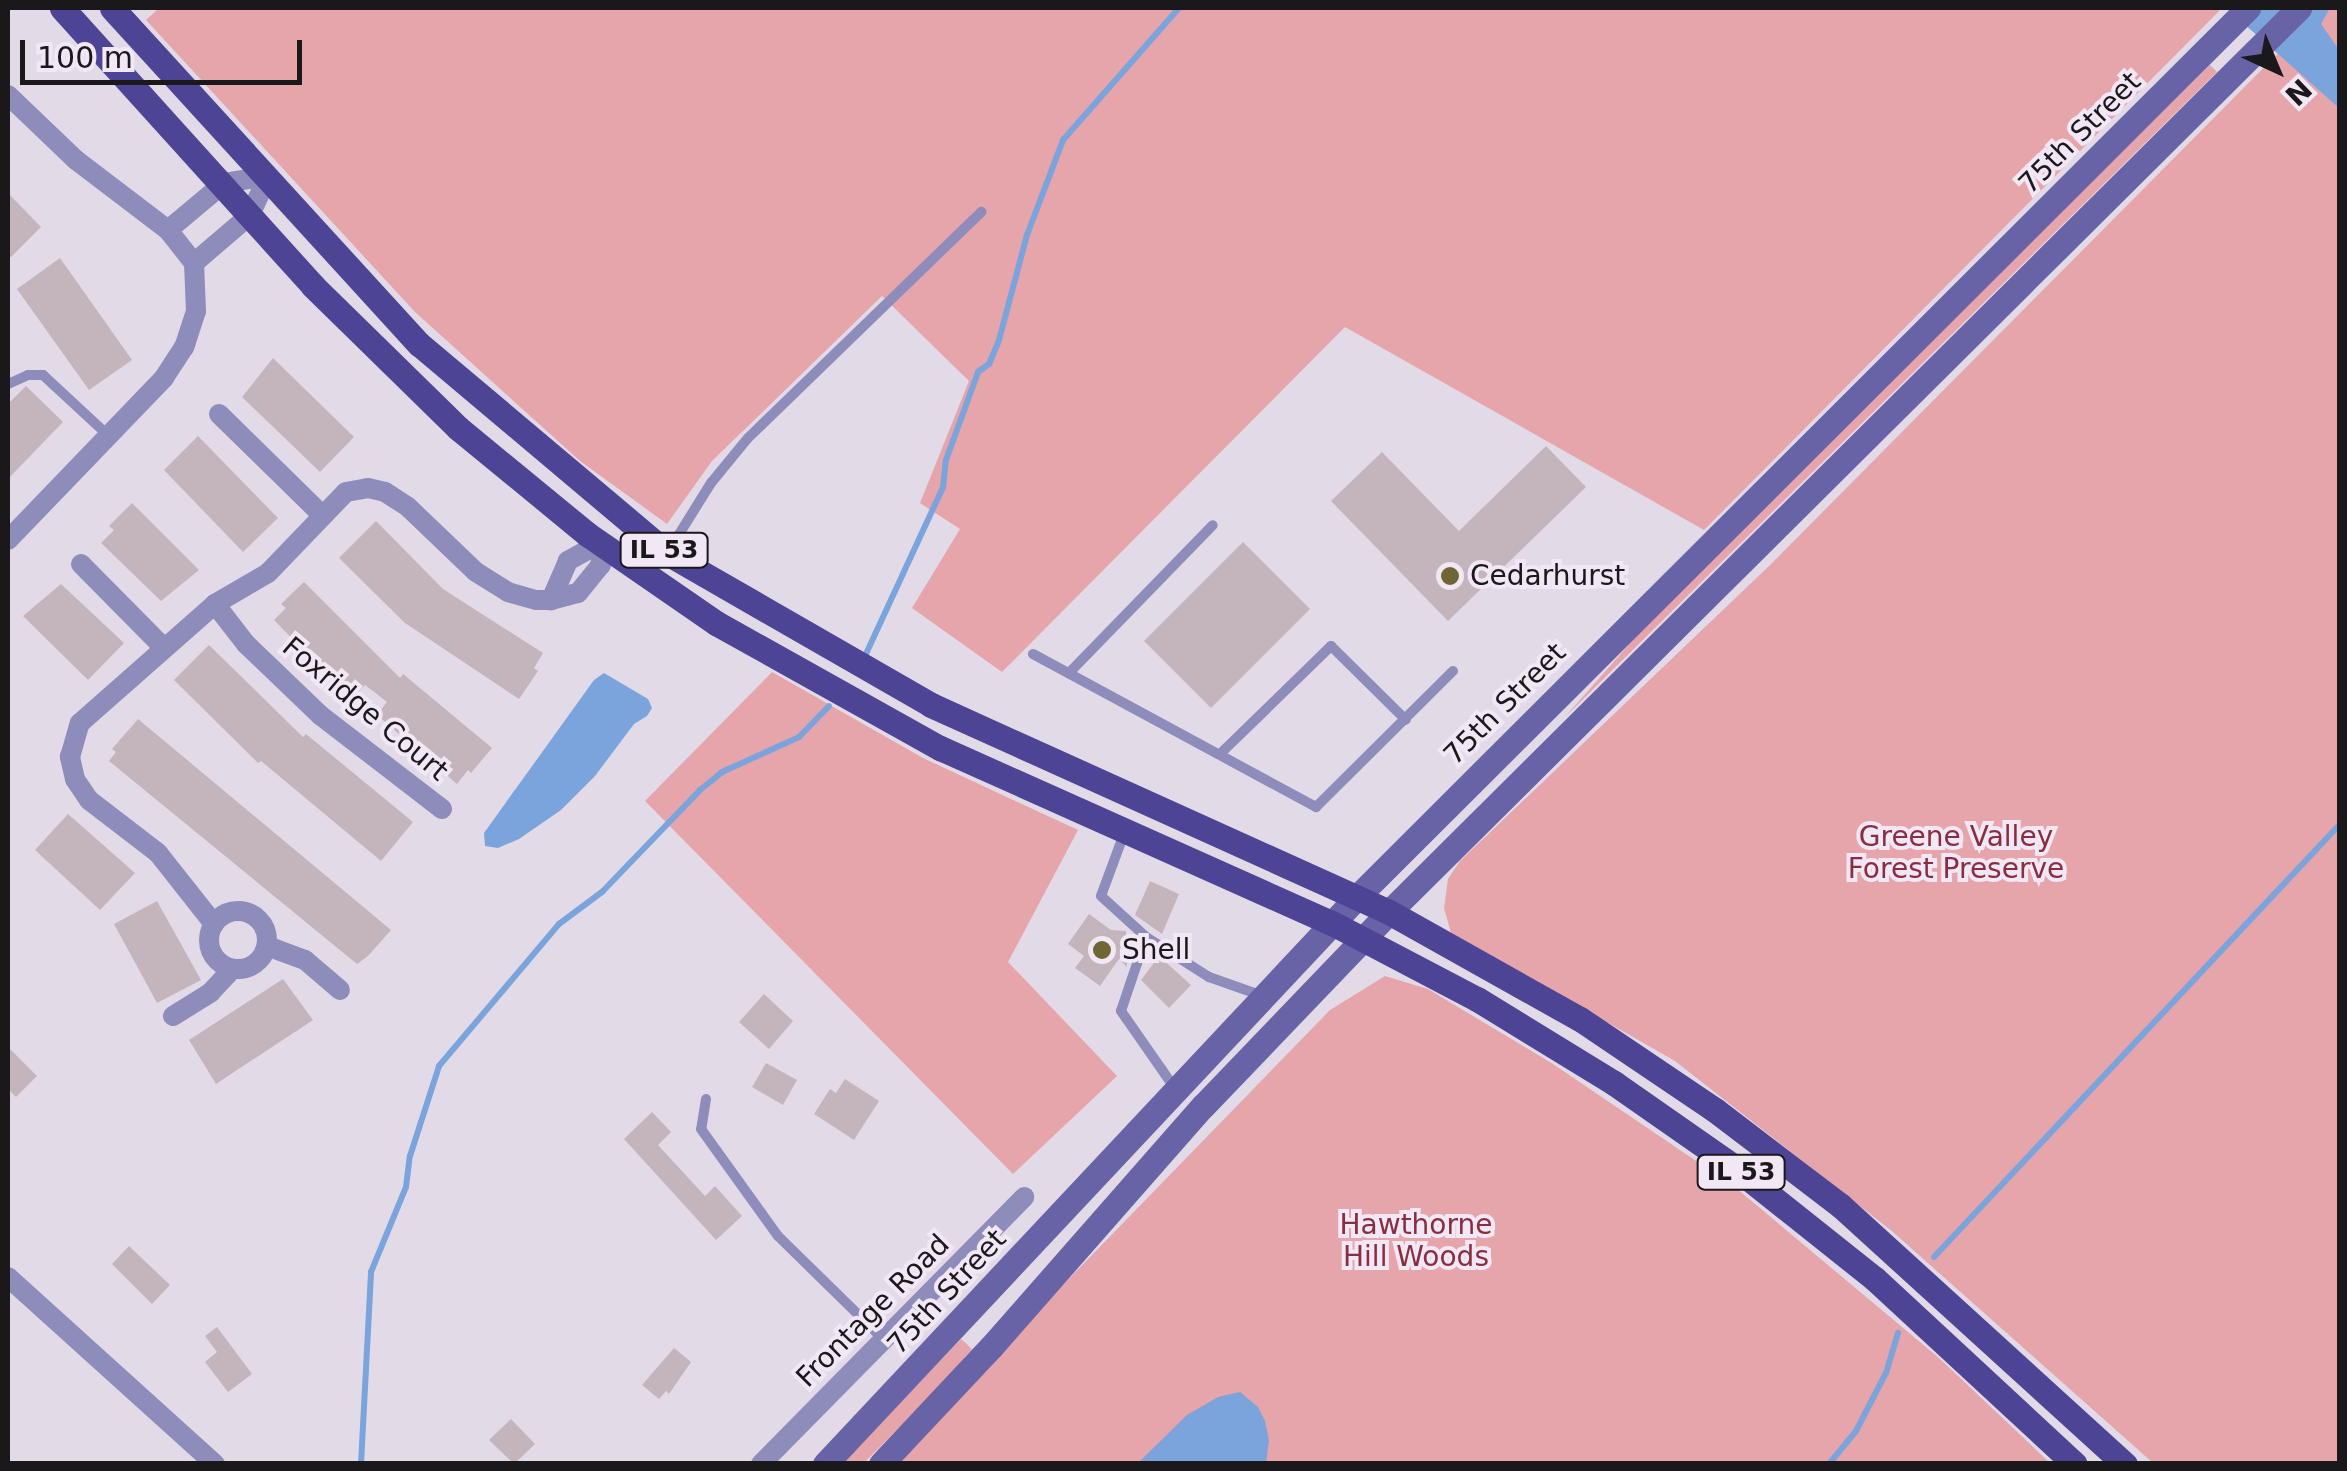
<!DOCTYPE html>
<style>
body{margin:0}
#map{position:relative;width:2347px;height:1471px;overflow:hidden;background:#e3dae8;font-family:"DejaVu Sans",sans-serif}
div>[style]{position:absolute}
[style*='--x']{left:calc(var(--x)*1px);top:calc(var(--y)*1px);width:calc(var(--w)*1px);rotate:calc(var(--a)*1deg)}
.green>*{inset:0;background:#e6a4ab}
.water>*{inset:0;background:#7ba4dc}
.stream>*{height:6px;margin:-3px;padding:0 3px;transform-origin:3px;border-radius:3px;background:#7ba4dc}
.building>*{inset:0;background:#c4b5bd}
.service>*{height:10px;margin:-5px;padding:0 5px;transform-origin:5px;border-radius:5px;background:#8d8cba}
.minor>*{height:20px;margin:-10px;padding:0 10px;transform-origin:10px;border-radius:10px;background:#8d8cba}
.minor>.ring{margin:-10px;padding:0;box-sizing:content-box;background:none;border:20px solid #8d8cba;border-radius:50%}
.secondary>*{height:25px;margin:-12.5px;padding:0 12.5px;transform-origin:12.5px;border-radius:12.5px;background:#6763a6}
.primary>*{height:25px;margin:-12.5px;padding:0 12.5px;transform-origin:12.5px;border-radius:12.5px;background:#4e4496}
.dots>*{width:28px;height:28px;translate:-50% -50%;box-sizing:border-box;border:5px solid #f1e7f5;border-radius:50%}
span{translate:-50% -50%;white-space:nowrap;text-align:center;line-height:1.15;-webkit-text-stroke:8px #f1e7f5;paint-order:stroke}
.shield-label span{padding:2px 8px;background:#f1e7f5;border:2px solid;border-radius:8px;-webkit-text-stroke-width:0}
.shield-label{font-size:25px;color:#1b181c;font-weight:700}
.street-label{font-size:28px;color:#1b181c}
.poi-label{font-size:28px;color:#1b181c}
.left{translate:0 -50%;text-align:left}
.park-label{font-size:28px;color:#882e3f}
.frame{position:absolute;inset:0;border:10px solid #1b181c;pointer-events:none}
.north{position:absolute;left:2227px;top:20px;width:100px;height:100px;-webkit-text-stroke:8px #f1e7f5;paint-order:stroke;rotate:136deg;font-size:28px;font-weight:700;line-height:40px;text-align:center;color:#1b181c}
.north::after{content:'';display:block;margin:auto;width:35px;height:45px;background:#1b181c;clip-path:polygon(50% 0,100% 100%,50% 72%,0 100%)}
.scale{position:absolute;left:20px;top:40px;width:282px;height:45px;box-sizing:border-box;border:5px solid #1b181c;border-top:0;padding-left:12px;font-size:30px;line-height:35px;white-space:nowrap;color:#1b181c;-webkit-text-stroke:8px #f1e7f5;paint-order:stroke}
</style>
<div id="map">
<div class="green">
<i style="clip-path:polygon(159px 8px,2222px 8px,1704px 530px,1345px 327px,1002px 672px,912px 608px,960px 529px,920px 503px,969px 381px,882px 296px,712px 461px,667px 524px,580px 461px,415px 312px,146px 20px)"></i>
<i style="clip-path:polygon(2323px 8px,2339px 8px,2339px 1463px,2153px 1463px,1893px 1232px,1675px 1061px,1451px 933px,1444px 908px,1448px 879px,1460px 861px,1769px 566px)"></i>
<i style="clip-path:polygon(2210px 65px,2217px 72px,1565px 717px,1677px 590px)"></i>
<i style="clip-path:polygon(772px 672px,923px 758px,1078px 830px,1008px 962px,1117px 1076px,1013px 1174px,645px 801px)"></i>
<i style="clip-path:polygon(1385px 976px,1428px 989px,1553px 1064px,1736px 1188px,1939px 1358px,2050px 1463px,889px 1464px,1330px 1010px)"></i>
<i style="clip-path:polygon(961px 1339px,972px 1349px,943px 1383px,864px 1463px,841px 1464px)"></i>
</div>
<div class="water">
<i style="clip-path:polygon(2226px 8px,2330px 8px,2321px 24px,2339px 50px,2339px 108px)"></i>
<i style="clip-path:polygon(604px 673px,648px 699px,652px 708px,647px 716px,634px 724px,595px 776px,561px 810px,519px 839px,498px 848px,485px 846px,484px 833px,594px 680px)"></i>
<i style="clip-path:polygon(1240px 1392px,1258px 1407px,1265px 1421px,1269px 1440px,1266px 1463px,1138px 1463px,1187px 1415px,1218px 1397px)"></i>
</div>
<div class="stream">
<i style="--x:865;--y:656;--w:186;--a:-65.2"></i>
<i style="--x:943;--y:487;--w:27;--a:-84"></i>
<i style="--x:946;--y:460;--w:94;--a:-70"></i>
<i style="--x:978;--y:372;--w:14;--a:-36"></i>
<i style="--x:989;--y:364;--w:26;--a:-67"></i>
<i style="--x:999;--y:340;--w:109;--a:-75.1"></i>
<i style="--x:1027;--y:235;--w:102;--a:-69.2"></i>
<i style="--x:1063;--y:140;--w:176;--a:-48.7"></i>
<i style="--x:1934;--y:1257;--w:594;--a:-46.84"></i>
<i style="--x:361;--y:1464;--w:192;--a:-87"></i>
<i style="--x:371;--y:1272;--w:92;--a:-67.6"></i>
<i style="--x:406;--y:1187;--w:31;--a:-83"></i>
<i style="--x:410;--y:1156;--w:95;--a:-72.1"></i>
<i style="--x:439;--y:1066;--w:186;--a:-49.8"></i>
<i style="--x:559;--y:924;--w:54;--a:-36.7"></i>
<i style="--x:602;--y:892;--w:141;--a:-46.1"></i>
<i style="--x:700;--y:790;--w:28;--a:-39"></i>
<i style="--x:722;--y:772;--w:85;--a:-24.4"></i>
<i style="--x:799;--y:737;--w:43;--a:-45.9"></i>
<i style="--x:1829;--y:1464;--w:43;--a:-50.7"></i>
<i style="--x:1856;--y:1431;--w:65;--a:-62.7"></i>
<i style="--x:1886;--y:1373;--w:42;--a:-73.3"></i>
</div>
<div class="building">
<i style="clip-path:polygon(8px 193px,41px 227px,8px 260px)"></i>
<i style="clip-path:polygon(60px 258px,132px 360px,89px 390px,17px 289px)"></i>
<i style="clip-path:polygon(273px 358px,354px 437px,320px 472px,242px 397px)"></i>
<i style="clip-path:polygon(26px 386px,63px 422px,8px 479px,8px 404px)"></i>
<i style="clip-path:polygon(198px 436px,278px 518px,243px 552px,164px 470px)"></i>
<i style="clip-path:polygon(1546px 446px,1586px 487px,1448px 621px,1331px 501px,1382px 452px,1459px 531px)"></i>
<i style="clip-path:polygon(132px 503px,199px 570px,161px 601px,101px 543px,114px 530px,109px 526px)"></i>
<i style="clip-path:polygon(376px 521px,443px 589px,543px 653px,534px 668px,538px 671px,519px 699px,405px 623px,339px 558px)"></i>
<i style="clip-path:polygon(1243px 542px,1310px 609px,1211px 708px,1144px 641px)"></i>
<i style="clip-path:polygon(304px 582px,400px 678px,403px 674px,492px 748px,471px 773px,468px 770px,457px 784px,377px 715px,387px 702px,365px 685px,351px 699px,274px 620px,286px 608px,281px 604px)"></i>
<i style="clip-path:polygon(61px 584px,124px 643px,88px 680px,23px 616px)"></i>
<i style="clip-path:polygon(209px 645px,303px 737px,306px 734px,413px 822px,381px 861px,261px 761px,258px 763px,174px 680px)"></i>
<i style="clip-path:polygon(138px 719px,391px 930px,368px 956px,357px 964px,109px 761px,116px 752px,112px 749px)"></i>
<i style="clip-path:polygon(68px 814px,135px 873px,100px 910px,35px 850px)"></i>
<i style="clip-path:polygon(1150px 881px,1179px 894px,1162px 934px,1135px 915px)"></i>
<i style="clip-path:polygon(157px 901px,201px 980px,157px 1003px,114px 924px)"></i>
<i style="clip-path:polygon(1089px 914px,1111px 930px,1126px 931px,1127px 967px,1119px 959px,1100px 986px,1075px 968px,1084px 956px,1068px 944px)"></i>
<i style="clip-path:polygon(1159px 956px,1191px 985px,1169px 1008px,1141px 980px)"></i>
<i style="clip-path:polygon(283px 979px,313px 1020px,216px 1084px,189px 1040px)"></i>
<i style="clip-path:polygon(764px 994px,793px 1021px,769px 1049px,739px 1022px)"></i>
<i style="clip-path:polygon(8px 1047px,37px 1076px,16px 1097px,8px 1089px)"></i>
<i style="clip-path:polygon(766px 1063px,797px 1080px,783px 1105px,752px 1087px)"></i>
<i style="clip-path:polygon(845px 1079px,879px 1101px,854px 1140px,814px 1114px,830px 1089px,836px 1093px)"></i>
<i style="clip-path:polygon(652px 1112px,671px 1132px,658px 1145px,705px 1196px,715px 1186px,742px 1216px,716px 1240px,624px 1139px)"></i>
<i style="clip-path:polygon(129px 1246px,170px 1285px,152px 1304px,112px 1264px)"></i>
<i style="clip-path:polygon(217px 1327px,252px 1374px,228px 1392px,205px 1362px,217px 1352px,205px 1336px)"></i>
<i style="clip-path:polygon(674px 1348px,691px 1362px,669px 1394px,666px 1391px,659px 1399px,642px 1385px)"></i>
<i style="clip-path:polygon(511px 1419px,535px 1444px,514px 1464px,489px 1440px)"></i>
</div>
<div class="service">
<i style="--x:8;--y:384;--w:22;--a:-24"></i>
<i style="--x:28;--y:375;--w:15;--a:0"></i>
<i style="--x:43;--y:375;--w:91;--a:42.8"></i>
<i style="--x:668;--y:552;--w:81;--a:-58.1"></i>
<i style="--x:711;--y:483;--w:58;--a:-50.6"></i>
<i style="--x:748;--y:438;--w:325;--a:-44.1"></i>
<i style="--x:1033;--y:654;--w:322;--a:28.4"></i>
<i style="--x:1316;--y:807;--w:193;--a:-44.8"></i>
<i style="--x:1069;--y:673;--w:206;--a:-45.8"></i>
<i style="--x:1220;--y:754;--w:155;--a:-44.2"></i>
<i style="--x:1331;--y:646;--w:105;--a:44.6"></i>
<i style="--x:1125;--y:831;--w:69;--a:110.3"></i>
<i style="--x:1101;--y:896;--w:61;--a:42.3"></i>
<i style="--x:1146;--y:937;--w:75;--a:32.4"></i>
<i style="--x:1209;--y:977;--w:54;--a:19.4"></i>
<i style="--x:1146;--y:937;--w:78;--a:108.7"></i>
<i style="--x:1121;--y:1011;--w:93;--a:55.1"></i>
<i style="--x:706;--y:1099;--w:30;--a:99"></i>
<i style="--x:701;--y:1129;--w:132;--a:54.3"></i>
<i style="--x:778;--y:1236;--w:147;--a:44.4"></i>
</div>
<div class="minor">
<i style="--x:8;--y:95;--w:94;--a:43.7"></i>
<i style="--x:76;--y:160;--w:116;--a:37.3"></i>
<i style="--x:168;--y:230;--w:42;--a:51.8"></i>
<i style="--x:194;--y:263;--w:48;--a:87.6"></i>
<i style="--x:196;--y:311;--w:38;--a:108"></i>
<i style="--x:184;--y:347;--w:37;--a:123"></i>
<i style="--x:164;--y:378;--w:225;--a:133.9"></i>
<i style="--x:168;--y:230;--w:73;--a:-40"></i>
<i style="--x:224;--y:183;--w:45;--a:-9"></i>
<i style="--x:268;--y:176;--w:43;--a:114.8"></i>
<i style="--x:250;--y:215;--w:74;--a:139.4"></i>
<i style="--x:219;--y:414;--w:143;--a:44.4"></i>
<i style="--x:81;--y:564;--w:117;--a:45.3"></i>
<i style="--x:215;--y:604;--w:51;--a:52.2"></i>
<i style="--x:246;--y:644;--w:103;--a:43.8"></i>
<i style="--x:320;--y:715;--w:154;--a:37.6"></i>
<i class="ring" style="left:209px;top:911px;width:38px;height:38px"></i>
<i style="--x:214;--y:924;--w:90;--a:-128.3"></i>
<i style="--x:158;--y:853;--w:87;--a:-142.5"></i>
<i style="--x:89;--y:800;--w:25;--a:-124"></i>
<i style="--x:75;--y:779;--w:23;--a:-103"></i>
<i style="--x:70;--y:757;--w:35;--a:-74"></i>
<i style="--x:80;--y:723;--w:180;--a:-41.4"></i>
<i style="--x:215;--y:604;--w:61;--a:-30.3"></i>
<i style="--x:268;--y:573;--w:112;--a:-46.1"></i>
<i style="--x:346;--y:492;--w:22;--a:-10"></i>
<i style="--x:368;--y:488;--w:17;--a:13"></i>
<i style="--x:385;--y:492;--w:27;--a:33"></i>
<i style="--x:408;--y:507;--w:94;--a:43.7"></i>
<i style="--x:476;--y:572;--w:38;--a:32"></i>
<i style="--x:508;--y:592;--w:29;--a:16"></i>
<i style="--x:536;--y:600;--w:15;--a:0"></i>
<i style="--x:551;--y:600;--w:28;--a:-15"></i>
<i style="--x:578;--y:593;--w:36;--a:-51"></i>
<i style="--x:601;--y:565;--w:22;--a:-93"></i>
<i style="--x:600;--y:543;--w:37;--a:151"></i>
<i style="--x:568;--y:561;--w:43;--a:113.6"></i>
<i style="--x:267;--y:946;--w:40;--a:20.2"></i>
<i style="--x:305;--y:960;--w:46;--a:40.6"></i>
<i style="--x:173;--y:1016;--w:44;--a:-31.9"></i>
<i style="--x:210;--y:993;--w:33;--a:-47"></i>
<i style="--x:8;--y:1277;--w:279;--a:42.1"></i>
<i style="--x:761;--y:1464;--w:375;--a:-45.4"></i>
</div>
<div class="secondary">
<i style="--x:825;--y:1464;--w:778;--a:-46.82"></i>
<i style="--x:1357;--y:897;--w:1259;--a:-44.94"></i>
<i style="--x:881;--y:1464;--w:161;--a:-46.8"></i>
<i style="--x:991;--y:1347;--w:321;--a:-48.7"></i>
<i style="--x:1203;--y:1106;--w:269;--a:-46.2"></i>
<i style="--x:1389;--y:912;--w:1283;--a:-44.81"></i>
</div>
<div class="primary">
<i style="--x:62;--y:8;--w:375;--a:47.9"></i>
<i style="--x:313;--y:286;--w:203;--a:44.4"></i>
<i style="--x:458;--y:428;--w:167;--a:39.4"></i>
<i style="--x:587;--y:534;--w:157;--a:34.6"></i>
<i style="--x:716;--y:623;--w:257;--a:29.2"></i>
<i style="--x:940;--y:748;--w:429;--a:24.1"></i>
<i style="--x:1332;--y:923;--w:164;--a:27.7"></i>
<i style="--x:1477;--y:999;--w:161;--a:31.5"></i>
<i style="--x:1614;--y:1083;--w:145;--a:34.9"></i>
<i style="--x:1733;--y:1166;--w:181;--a:38.5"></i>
<i style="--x:1875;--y:1279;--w:272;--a:42.8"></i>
<i style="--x:112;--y:8;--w:455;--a:47.6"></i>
<i style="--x:419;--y:344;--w:324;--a:40.1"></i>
<i style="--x:667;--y:553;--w:305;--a:29.9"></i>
<i style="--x:931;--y:705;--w:503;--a:24.32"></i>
<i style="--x:1389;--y:912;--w:219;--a:29.3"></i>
<i style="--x:1580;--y:1019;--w:163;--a:34"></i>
<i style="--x:1715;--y:1110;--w:158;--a:37.3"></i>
<i style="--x:1841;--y:1206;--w:384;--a:42.3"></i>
</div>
<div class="dots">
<i style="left:1450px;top:576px;background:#6f6633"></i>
<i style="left:1102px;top:950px;background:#6f6633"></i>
</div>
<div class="shield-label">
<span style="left:664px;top:550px">IL 53</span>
<span style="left:1741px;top:1172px">IL 53</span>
</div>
<div class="street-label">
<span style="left:2080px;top:133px;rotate:-45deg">75th Street</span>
<span style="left:1505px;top:704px;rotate:-45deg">75th Street</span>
<span style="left:365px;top:709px;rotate:40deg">Foxridge Court</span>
<span style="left:947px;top:1292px;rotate:-47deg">75th Street</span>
<span style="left:873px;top:1311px;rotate:-45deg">Frontage Road</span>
</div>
<div class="poi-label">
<span class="left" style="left:1470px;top:576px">Cedarhurst</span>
<span class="left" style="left:1122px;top:950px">Shell</span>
</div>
<div class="park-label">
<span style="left:1956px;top:853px">Greene Valley<br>Forest Preserve</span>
<span style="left:1416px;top:1241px">Hawthorne<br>Hill Woods</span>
</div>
<div class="frame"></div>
<div class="north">N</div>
<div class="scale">100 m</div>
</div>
